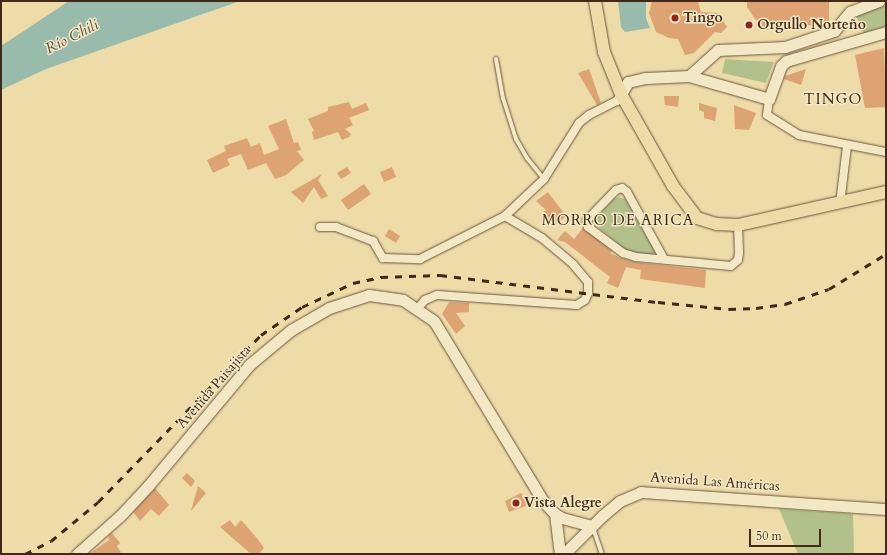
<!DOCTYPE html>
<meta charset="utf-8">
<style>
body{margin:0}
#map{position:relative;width:887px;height:555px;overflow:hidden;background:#eddba8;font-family:Cardo,serif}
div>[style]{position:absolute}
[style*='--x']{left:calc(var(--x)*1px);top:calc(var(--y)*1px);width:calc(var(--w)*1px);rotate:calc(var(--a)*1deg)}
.green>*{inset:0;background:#b2c18c}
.water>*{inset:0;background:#99bbab}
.building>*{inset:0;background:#dda372}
.roads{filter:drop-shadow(0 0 1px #6b563b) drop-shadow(0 0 1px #6b563b)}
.lane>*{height:4px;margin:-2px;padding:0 2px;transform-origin:2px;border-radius:2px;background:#f3e8c6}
.street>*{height:8px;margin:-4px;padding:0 4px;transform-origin:4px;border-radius:4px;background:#f3e8c6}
.secondary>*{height:11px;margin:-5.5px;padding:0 5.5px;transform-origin:5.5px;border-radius:5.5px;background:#f3e8c6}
.primary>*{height:12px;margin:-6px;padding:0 6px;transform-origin:6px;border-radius:6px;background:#eddba8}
.rail>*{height:3px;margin-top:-1.5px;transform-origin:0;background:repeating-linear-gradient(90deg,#402a17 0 7px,transparent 0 14px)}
.dots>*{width:11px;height:11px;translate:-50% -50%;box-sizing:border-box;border:2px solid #f3e8c6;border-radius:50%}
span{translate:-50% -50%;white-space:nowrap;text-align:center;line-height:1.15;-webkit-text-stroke:3px #f3e8c6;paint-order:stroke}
.poi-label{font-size:14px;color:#402a17;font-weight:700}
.left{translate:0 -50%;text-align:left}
.street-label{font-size:14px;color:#402a17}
.water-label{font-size:15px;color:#564e3c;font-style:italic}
.neighbourhood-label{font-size:15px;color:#402a17;letter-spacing:1px}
.frame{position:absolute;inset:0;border:2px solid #402a17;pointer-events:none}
.scale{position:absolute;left:749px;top:529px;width:72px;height:18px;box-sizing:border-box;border:2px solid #402a17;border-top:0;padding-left:5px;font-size:12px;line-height:14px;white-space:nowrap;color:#402a17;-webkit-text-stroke:3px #f3e8c6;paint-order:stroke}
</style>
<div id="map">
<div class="green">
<i style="clip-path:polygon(886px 5px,886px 27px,864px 35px,856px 15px)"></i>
<i style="clip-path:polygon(725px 59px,774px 62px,766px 83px,722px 73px)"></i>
<i style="clip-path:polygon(619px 197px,625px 199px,656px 252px,652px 255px,627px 251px,599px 228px,595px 218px,614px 199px)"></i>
<i style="clip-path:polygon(779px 509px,853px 514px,854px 554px,798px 554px)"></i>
</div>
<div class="water">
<i style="clip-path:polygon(69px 1px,240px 1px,46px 69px,1px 90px,1px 46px)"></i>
<i style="clip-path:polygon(618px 1px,646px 1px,646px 18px,650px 28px,625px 32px,621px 27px)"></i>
</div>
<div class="building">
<i style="clip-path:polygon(652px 1px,698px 1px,701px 12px,718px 13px,727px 27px,721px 33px,715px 32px,694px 53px,685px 55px,678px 39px,669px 38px,656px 32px,649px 13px)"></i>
<i style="clip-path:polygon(747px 1px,829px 1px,829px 23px,767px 30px,755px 19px,747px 7px)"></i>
<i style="clip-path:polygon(884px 48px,886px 107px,865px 108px,855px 55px)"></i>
<i style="clip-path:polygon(589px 69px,601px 103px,597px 105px,578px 73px)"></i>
<i style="clip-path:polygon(806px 69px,801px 85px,784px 79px,785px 76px)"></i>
<i style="clip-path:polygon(664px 96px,679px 96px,678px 107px,665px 105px)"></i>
<i style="clip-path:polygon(349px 102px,352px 109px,366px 103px,369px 110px,349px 118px,353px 125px,345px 129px,351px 134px,349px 137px,342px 140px,338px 132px,314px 140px,312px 132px,314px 131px,308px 119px,328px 111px,328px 107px)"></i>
<i style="clip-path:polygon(699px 103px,717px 108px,715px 121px,704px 118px,704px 112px,699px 110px)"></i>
<i style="clip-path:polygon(734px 105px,756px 113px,749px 130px,735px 129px)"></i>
<i style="clip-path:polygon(286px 119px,294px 143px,298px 142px,301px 150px,297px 151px,304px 160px,286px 175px,275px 179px,266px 163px,248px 170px,241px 154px,227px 159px,230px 165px,213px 173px,207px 160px,226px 151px,224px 146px,247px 138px,251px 147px,260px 143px,264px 155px,279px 149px,268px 126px)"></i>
<i style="clip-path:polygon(347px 167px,351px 173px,341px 179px,337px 173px)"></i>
<i style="clip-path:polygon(392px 167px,396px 177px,384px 182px,380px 172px)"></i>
<i style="clip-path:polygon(322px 174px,318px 180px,328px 196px,321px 199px,314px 187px,303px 203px,291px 192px)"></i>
<i style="clip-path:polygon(364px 184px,371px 194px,348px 210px,341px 200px)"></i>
<i style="clip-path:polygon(548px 192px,566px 216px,555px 225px,543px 212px,546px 210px,536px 201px)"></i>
<i style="clip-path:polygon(583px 228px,612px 251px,610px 253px,621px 258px,635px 262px,706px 270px,705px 288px,640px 279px,641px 270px,626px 267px,618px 288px,607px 283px,610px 277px,565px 242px,557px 240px,565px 231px,574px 239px)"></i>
<i style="clip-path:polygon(389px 229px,400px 236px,396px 243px,385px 236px)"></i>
<i style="clip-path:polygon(449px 302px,469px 303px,469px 312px,456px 313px,465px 326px,456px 334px,442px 314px)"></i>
<i style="clip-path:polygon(187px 473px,195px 481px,191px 487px,182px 478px)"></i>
<i style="clip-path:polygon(198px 486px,206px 493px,191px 511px)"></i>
<i style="clip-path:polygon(155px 488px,169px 505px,159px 516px,151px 509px,140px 521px,133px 512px)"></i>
<i style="clip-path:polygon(521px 493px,528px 505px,509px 512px,505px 501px)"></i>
<i style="clip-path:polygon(230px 520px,235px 527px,241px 520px,256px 537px,264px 548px,259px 554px,251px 554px,220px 527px)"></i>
<i style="clip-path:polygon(112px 533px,120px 543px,117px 546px,122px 554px,89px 554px,109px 540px,108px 536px)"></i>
</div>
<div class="roads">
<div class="lane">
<i style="--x:496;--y:59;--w:40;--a:80"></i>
<i style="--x:503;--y:98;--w:43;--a:72.4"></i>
<i style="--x:516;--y:139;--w:22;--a:60"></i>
<i style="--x:527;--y:158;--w:27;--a:51"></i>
<i style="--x:593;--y:528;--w:28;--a:71"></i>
</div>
<div class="street">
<i style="--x:769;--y:99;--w:16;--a:97"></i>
<i style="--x:767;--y:115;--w:38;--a:32"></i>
<i style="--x:799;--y:135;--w:89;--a:11.1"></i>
<i style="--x:840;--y:204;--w:58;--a:-83.1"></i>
<i style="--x:320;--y:227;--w:16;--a:0"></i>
<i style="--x:336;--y:227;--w:40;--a:21"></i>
<i style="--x:373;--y:241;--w:20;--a:60"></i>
<i style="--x:383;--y:258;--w:37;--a:2"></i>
<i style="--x:420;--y:259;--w:95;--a:-26.8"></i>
<i style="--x:505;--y:216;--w:54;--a:-43.5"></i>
<i style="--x:544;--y:179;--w:66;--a:-58"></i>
<i style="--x:579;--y:123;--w:13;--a:-39"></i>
<i style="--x:589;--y:115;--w:31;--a:-27"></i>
<i style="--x:617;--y:101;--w:8;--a:-60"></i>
<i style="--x:664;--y:259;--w:77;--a:-118.9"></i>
<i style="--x:627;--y:192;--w:6;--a:-141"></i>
<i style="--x:622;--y:188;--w:6;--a:162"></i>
<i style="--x:616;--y:190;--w:42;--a:134"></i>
<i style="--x:587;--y:220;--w:7;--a:82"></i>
<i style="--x:588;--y:227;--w:44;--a:36.6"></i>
<i style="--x:623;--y:253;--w:14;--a:17"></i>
<i style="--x:636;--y:257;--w:95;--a:5.4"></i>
<i style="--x:731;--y:266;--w:9;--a:-41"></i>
<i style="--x:738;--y:260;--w:7;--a:-82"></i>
<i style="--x:739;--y:253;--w:28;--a:-92"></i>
<i style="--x:418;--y:308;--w:11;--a:-49"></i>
<i style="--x:425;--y:300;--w:13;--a:-23"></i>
<i style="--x:437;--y:295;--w:140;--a:4.1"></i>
<i style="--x:577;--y:305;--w:9;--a:-32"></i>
<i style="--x:585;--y:300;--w:8;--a:-67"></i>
<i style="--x:588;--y:293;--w:11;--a:-90"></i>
<i style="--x:588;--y:282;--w:23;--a:-130"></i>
<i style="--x:573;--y:264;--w:40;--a:-140"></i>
<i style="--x:542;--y:238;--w:43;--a:-149.3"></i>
</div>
<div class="secondary">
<i style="--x:689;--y:76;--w:39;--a:-42"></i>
<i style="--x:718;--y:50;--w:67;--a:-2.6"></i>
<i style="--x:785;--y:47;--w:52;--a:-18.1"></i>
<i style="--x:834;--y:31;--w:25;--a:-50"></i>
<i style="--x:850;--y:12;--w:31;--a:-21"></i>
<i style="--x:621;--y:94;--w:14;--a:-60"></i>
<i style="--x:628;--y:82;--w:18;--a:-13"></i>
<i style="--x:646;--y:78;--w:43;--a:-2.7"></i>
<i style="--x:689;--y:76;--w:83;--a:16"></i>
<i style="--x:769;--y:99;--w:35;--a:-70"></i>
<i style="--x:781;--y:66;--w:7;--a:-45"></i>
<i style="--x:786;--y:61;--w:104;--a:-16.2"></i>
<i style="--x:555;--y:514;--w:40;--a:82.9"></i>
<i style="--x:77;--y:554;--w:57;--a:-41.5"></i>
<i style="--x:120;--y:516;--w:41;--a:-47"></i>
<i style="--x:148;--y:486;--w:158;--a:-50.1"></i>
<i style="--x:249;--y:365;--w:55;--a:-39.8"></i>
<i style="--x:291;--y:330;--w:44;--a:-30.1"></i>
<i style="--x:329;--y:308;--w:42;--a:-18"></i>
<i style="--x:369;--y:295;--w:34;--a:8"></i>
<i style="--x:403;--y:300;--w:37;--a:34"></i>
<i style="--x:434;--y:321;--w:210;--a:58.8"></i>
<i style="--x:543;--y:501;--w:18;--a:47"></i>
<i style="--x:555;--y:514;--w:8;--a:30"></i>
<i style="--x:562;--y:518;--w:31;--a:15"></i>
<i style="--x:564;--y:554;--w:54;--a:-45"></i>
<i style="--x:602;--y:516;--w:23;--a:-40"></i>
<i style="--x:620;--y:501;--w:23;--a:-23"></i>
<i style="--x:641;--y:492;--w:246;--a:4"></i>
</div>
<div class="primary">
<i style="--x:595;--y:1;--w:52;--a:80"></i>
<i style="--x:604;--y:52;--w:45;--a:68"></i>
<i style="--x:621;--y:94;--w:106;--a:60.5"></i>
<i style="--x:673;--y:186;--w:40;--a:53"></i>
<i style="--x:697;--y:218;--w:21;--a:17"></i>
<i style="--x:717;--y:224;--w:21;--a:3"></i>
<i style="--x:738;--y:225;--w:152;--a:-12.6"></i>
</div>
</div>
<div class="rail">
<i style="--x:25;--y:554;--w:29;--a:-27"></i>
<i style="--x:51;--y:541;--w:61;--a:-39.7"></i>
<i style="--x:98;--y:502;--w:233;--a:-45.7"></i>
<i style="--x:261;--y:335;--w:50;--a:-34.3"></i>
<i style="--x:302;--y:307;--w:56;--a:-25.2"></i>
<i style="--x:353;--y:283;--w:29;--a:-12"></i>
<i style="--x:381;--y:277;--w:59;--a:-1.9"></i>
<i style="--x:440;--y:275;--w:220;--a:7.1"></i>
<i style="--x:658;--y:302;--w:71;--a:5.6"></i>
<i style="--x:729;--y:309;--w:27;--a:-2"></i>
<i style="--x:756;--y:308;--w:29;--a:-8"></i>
<i style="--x:785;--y:304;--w:46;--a:-18.8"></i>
<i style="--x:829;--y:289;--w:67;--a:-31.6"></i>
</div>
<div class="dots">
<i style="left:675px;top:18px;background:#8f2418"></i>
<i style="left:749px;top:25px;background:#8f2418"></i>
<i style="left:516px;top:503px;background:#8f2418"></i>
</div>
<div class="poi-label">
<span class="left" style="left:683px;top:18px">Tingo</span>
<span class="left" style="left:757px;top:25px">Orgullo Norteño</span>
<span class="left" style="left:524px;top:503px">Vista Alegre</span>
</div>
<div class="street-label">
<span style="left:214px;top:387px;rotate:-49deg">Avenida Paisajista</span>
<span style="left:715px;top:482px;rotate:4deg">Avenida Las Américas</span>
</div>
<div class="water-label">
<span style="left:72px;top:37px;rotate:-27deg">Río Chili</span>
</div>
<div class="neighbourhood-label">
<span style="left:833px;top:100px">TINGO</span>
<span style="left:618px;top:221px">MORRO DE ARICA</span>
</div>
<div class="frame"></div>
<div class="scale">50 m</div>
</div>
